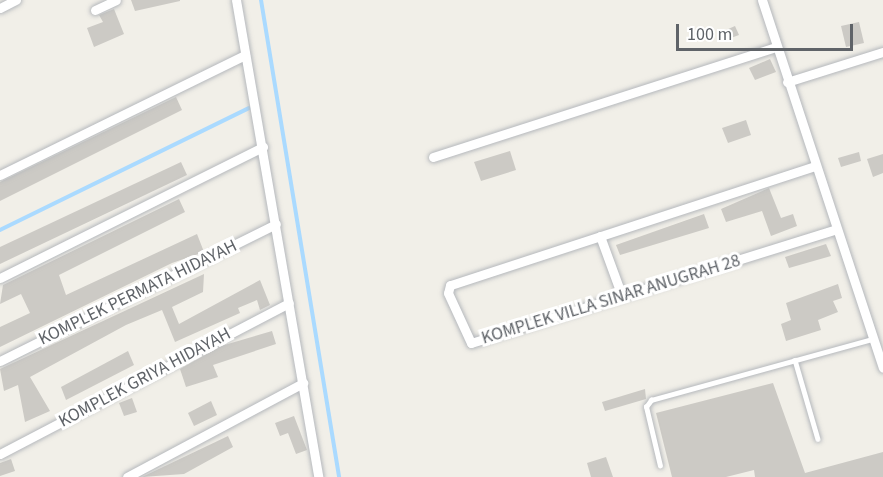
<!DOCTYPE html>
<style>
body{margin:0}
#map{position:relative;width:883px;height:477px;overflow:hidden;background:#f1efe8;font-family:"Source Sans 3",sans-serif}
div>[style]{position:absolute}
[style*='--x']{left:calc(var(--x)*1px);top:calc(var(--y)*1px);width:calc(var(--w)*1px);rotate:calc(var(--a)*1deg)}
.stream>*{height:4px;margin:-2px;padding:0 2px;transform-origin:2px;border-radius:2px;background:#aadaff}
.building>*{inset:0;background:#cccac5}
.roads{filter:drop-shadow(0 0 2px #b5b8bc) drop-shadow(0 0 2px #b5b8bc)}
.service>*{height:4.5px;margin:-2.25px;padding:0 2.25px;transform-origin:2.25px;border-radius:2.25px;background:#fff}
.minor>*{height:9px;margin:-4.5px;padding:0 4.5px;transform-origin:4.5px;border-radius:4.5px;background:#fff}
span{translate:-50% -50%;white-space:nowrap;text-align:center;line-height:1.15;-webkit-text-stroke:6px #fff;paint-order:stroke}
.street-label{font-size:18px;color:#5f6368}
.scale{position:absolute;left:676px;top:24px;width:177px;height:27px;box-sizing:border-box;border:3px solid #5f6368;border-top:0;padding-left:8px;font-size:18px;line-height:21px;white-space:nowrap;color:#5f6368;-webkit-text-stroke:4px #fff;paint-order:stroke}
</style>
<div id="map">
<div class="stream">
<i style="--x:261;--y:0;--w:483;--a:80.7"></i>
<i style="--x:0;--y:230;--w:277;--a:-26.1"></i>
</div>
<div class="building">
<i style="clip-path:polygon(131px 0,180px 0,180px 1px,135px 11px)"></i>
<i style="clip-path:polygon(114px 9px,124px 34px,94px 47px,87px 28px,103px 22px,99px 15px)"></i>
<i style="clip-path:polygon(859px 22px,864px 43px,846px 47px,841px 26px)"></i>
<i style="clip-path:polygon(735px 26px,739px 35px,720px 42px,717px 34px)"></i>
<i style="clip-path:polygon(770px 59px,776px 72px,755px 80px,749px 68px)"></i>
<i style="clip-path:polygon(176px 97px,182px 110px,0 201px,0 182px)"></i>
<i style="clip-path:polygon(746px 120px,751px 135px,728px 143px,722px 128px)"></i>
<i style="clip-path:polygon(510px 151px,516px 170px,481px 181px,474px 162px)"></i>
<i style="clip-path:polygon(859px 152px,861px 161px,841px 167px,838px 158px)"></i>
<i style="clip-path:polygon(883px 154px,883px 173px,873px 177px,867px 159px)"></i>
<i style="clip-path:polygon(181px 162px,187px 175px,0 264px,0 247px)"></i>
<i style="clip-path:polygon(769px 188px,781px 218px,793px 214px,797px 226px,771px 236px,762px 211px,726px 222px,721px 209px)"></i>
<i style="clip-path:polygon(179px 199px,185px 212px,59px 275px,66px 295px,197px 234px,204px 252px,172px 263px,0 347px,0 327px,30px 313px,21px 294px,0 304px,3px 285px)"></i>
<i style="clip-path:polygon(704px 214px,709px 228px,620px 255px,616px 245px)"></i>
<i style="clip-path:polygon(826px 244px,831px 256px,789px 268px,785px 257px)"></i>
<i style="clip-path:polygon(204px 274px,203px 292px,172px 307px,179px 324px,260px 280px,270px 305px,260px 310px,257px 300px,238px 308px,240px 313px,175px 342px,162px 310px,126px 325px,30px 377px,50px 411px,25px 422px,18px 385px,4px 391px,0 369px)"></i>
<i style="clip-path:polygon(838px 284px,842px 298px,833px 301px,838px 312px,818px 320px,821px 330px,786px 341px,781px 324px,791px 320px,786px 303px)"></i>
<i style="clip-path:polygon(272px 331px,276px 344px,213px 365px,218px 377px,186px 387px,180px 369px,221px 346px)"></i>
<i style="clip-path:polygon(128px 351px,134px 365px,66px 400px,61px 387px)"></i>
<i style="clip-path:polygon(773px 383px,805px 473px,883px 452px,883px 477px,755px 477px,754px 470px,726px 477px,672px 477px,656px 413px)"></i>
<i style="clip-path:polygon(645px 389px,646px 399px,605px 411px,602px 402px)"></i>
<i style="clip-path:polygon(132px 398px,137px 412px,124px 416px,119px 403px)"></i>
<i style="clip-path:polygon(211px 401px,217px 415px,194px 426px,188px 413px)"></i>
<i style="clip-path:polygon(294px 416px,307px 450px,296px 454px,288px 433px,280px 436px,275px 423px)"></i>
<i style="clip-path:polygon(228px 436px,233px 447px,184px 474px,142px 477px)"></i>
<i style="clip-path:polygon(606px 457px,613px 477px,591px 477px,587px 463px)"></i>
<i style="clip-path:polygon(11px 459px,15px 471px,0 476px,0 463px)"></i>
</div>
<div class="roads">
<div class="service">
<i style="--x:795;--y:360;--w:82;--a:73.8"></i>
<i style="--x:660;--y:466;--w:61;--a:-103.3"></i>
<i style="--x:646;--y:407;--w:9;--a:-54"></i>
<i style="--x:651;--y:400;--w:230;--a:-15.4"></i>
</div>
<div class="minor">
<i style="--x:236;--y:0;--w:484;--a:80.2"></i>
<i style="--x:762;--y:0;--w:387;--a:71.8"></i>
<i style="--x:0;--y:8;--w:18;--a:-27"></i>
<i style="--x:95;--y:10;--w:23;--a:-25"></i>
<i style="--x:787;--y:82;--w:101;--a:-17.4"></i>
<i style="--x:433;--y:157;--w:360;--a:-17.8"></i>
<i style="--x:815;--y:166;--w:384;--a:161.9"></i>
<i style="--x:450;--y:285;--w:8;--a:104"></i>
<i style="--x:448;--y:293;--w:55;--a:65.3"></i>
<i style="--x:471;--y:343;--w:382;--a:-17.3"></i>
<i style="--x:0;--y:175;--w:273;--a:-26.1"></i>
<i style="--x:600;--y:236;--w:64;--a:69.9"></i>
<i style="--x:0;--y:278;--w:294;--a:-26.5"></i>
<i style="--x:0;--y:361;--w:308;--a:-26.4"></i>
<i style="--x:0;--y:454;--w:326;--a:-27.6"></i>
<i style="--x:127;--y:477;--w:200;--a:-28.1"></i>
</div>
</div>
<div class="street-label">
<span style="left:138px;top:293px;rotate:-26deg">KOMPLEK PERMATA HIDAYAH</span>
<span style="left:611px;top:300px;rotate:-17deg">KOMPLEK VILLA SINAR ANUGRAH 28</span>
<span style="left:145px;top:378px;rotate:-28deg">KOMPLEK GRIYA HIDAYAH</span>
</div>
<div class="scale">100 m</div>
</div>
